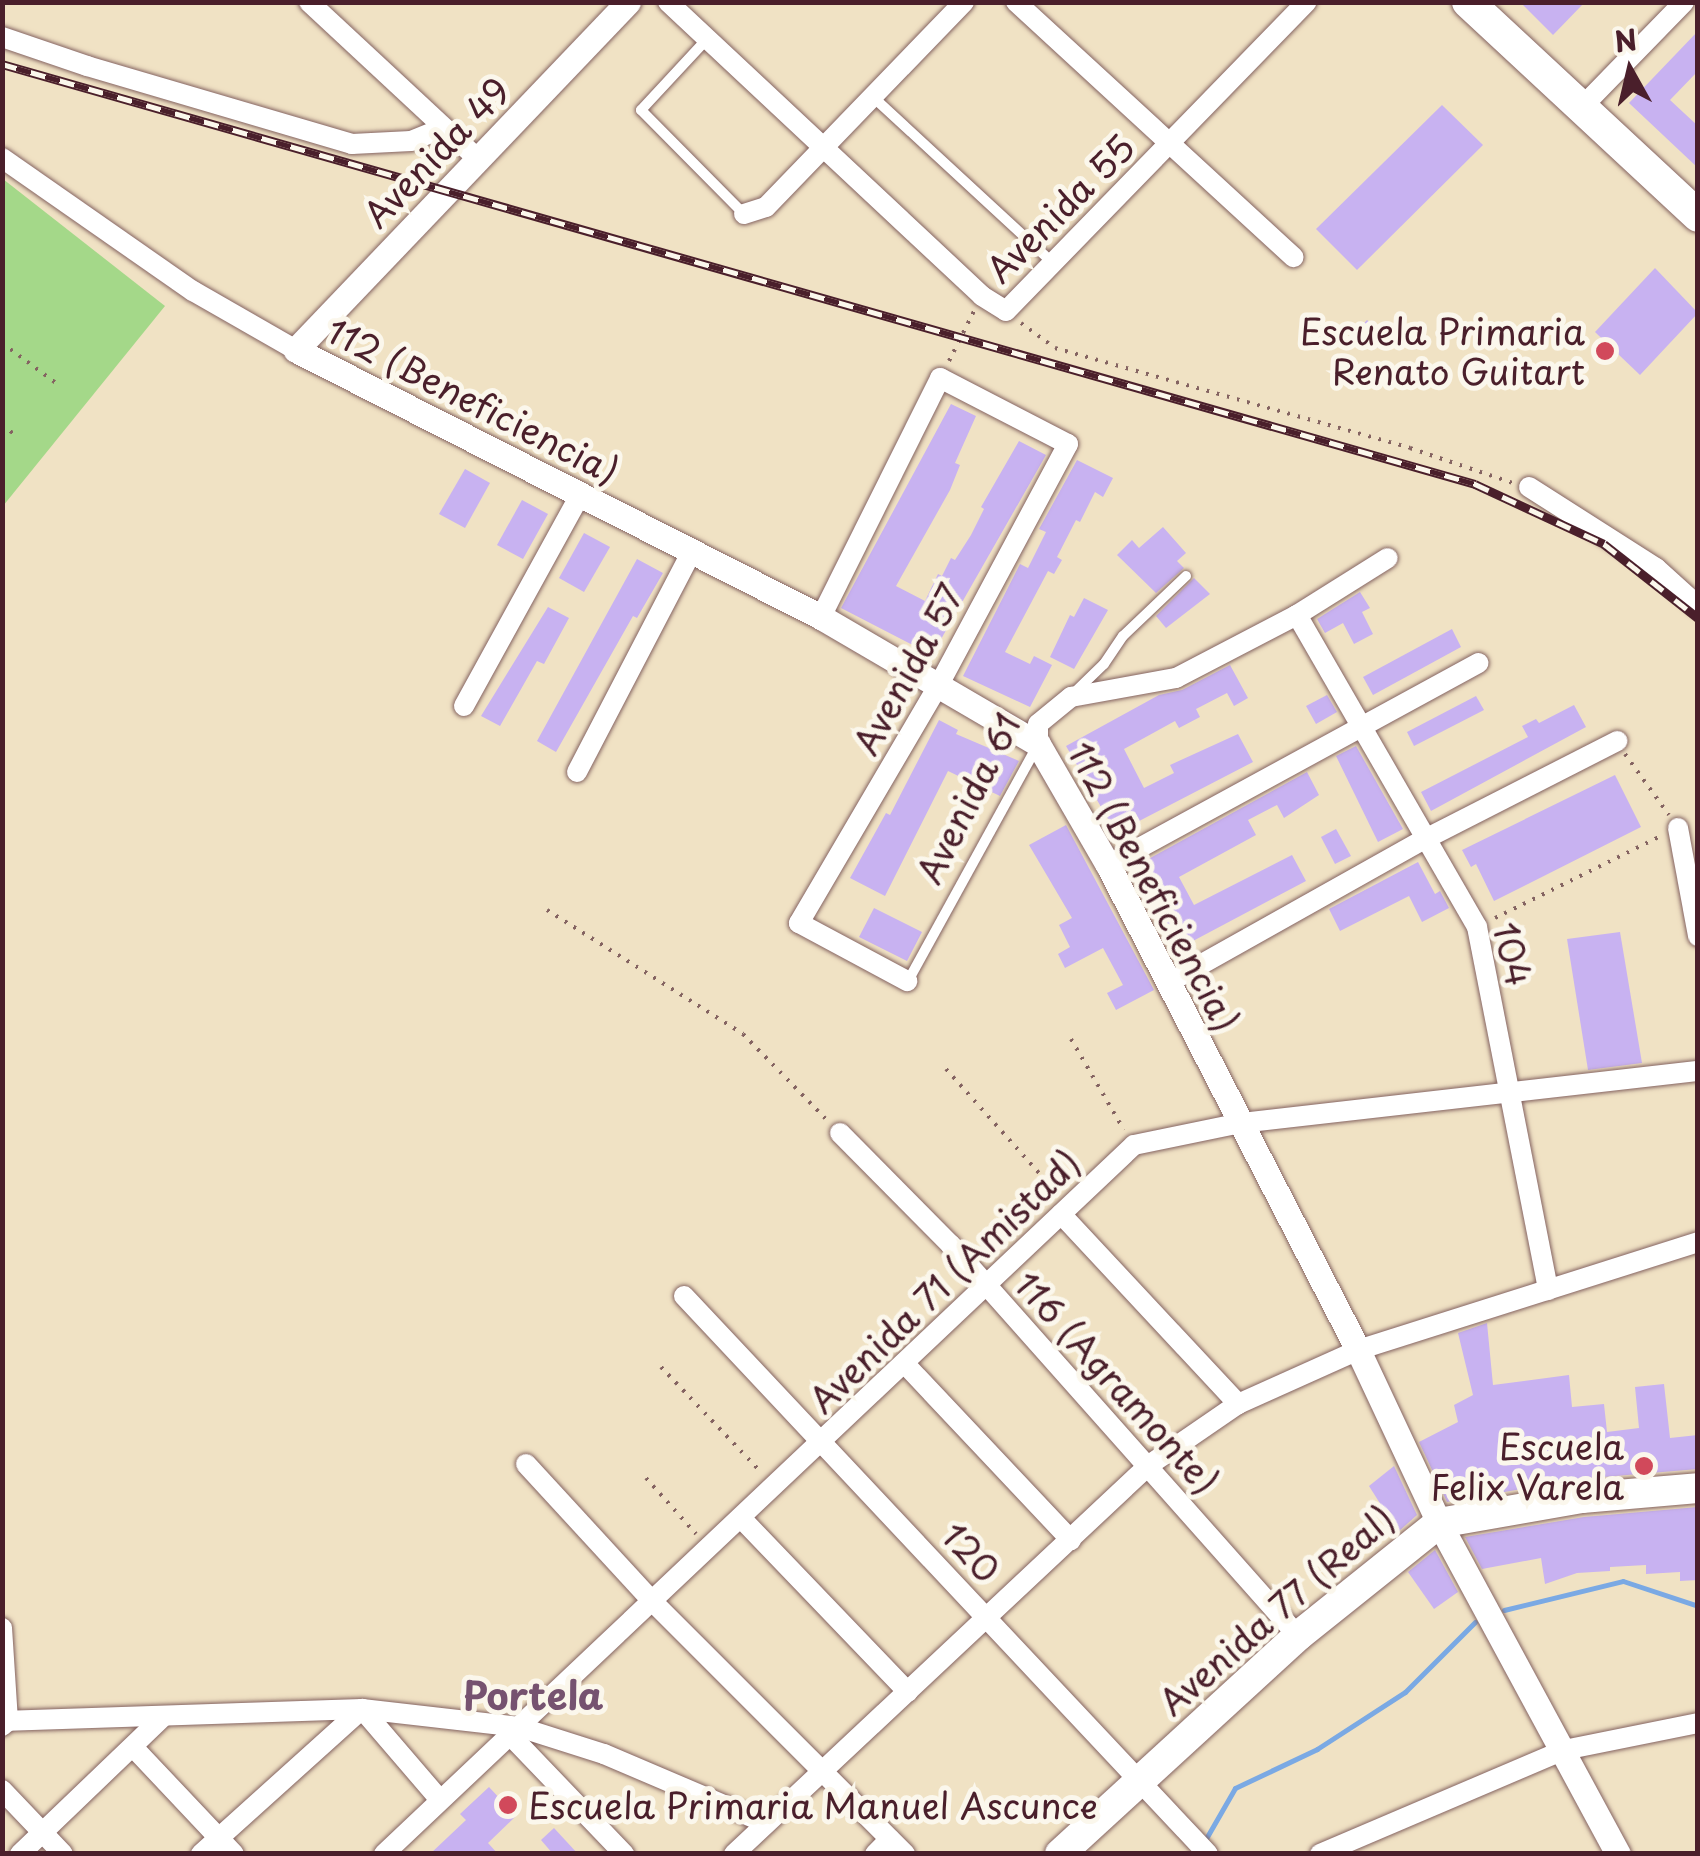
<!DOCTYPE html>
<style>
body{margin:0}
#map{position:relative;width:1700px;height:1856px;overflow:hidden;background:#f0e2c4;font-family:"Playpen Sans",sans-serif}
div>[style]{position:absolute}
[style*='--x']{left:calc(var(--x)*1px);top:calc(var(--y)*1px);width:calc(var(--w)*1px);rotate:calc(var(--a)*1deg)}
.green>*{inset:0;background:#a4d889}
.stream>*{height:5px;margin:-2.5px;padding:0 2.5px;transform-origin:2.5px;border-radius:2.5px;background:#7aa9e4}
.building>*{inset:0;background:#c8b2f1}
.path>*{height:4px;margin-top:-2px;transform-origin:0;background:repeating-linear-gradient(90deg,#846361 0 2.5px,transparent 0 10.5px)}
.roads{filter:drop-shadow(0 0 2px #846361) drop-shadow(0 0 2px #846361)}
.service>*{height:10px;margin:-5px;padding:0 5px;transform-origin:5px;border-radius:5px;background:#fff}
.minor>*{height:20px;margin:-10px;padding:0 10px;transform-origin:10px;border-radius:10px;background:#fff}
.tertiary>*{height:25px;margin:-12.5px;padding:0 12.5px;transform-origin:12.5px;border-radius:12.5px;background:#fff}
.secondary>*{height:30px;margin:-15px;padding:0 15px;transform-origin:15px;border-radius:15px;background:#fff}
.primary>*{height:32px;margin:-16px;padding:0 16px;transform-origin:16px;border-radius:16px;background:#fff}
.rail>*{height:9px;margin-top:-4.5px;transform-origin:0;background:repeating-linear-gradient(90deg,#fbf7ec 0 15px,#4a1f2b 0 30px);box-sizing:border-box;border-block:2px solid #4a1f2b}
.dots>*{width:28px;height:28px;translate:-50% -50%;box-sizing:border-box;border:5px solid #fbf7ec;border-radius:50%}
span{translate:-50% -50%;white-space:nowrap;text-align:center;line-height:1.15;-webkit-text-stroke:10px #fbf7ec;paint-order:stroke}
.street-label{font-size:35px;color:#4a1f2b}
.poi-label{font-size:35px;color:#4a1f2b}
.right{translate:-100% -50%;text-align:right}
.left{translate:0 -50%;text-align:left}
.neighbourhood-label{font-size:38px;color:#765270;font-weight:700}
.frame{position:absolute;inset:0;border:5px solid #4a1f2b;pointer-events:none}
.north{position:absolute;left:1580px;top:20px;width:100px;height:100px;-webkit-text-stroke:8px #fbf7ec;paint-order:stroke;rotate:352deg;font-size:28px;font-weight:700;line-height:40px;text-align:center;color:#4a1f2b}
.north::after{content:'';display:block;margin:auto;width:35px;height:45px;background:#4a1f2b;clip-path:polygon(50% 0,100% 100%,50% 72%,0 100%)}
</style>
<div id="map">
<div class="green">
<i style="clip-path:polygon(3px 179px,165px 306px,3px 506px)"></i>
</div>
<div class="stream">
<i style="--x:1504;--y:1610;--w:122;--a:-13.7"></i>
<i style="--x:1623;--y:1581;--w:79;--a:18.4"></i>
<i style="--x:1204;--y:1842;--w:62;--a:-60.1"></i>
<i style="--x:1235;--y:1788;--w:91;--a:-25.4"></i>
<i style="--x:1317;--y:1749;--w:105;--a:-32.9"></i>
<i style="--x:1405;--y:1692;--w:99;--a:-45"></i>
</div>
<div class="building">
<i style="clip-path:polygon(1520px 2px,1585px 2px,1553px 35px)"></i>
<i style="clip-path:polygon(1698px 31px,1698px 71px,1670px 100px,1698px 126px,1698px 168px,1629px 103px)"></i>
<i style="clip-path:polygon(1442px 105px,1483px 145px,1357px 270px,1316px 229px)"></i>
<i style="clip-path:polygon(1655px 268px,1698px 313px,1640px 375px,1595px 332px)"></i>
<i style="clip-path:polygon(1367px 320px,1387px 337px,1378px 348px,1358px 330px)"></i>
<i style="clip-path:polygon(951px 404px,976px 416px,955px 463px,960px 465px,950px 490px,896px 586px,925px 601px,938px 574px,942px 576px,951px 558px,955px 560px,971px 535px,984px 509px,981px 507px,1019px 441px,1046px 455px,932px 655px,841px 608px)"></i>
<i style="clip-path:polygon(1077px 460px,1113px 478px,1103px 497px,1095px 492px,1080px 522px,1076px 520px,1057px 557px,1062px 560px,1054px 574px,1048px 571px,1005px 652px,1030px 664px,1034px 656px,1052px 665px,1030px 707px,963px 676px,1020px 564px,1028px 568px,1046px 532px,1039px 529px)"></i>
<i style="clip-path:polygon(465px 469px,490px 483px,465px 528px,439px 514px)"></i>
<i style="clip-path:polygon(522px 500px,548px 514px,523px 559px,497px 545px)"></i>
<i style="clip-path:polygon(1163px 527px,1186px 553px,1177px 561px,1184px 568px,1156px 593px,1117px 555px,1132px 540px,1139px 548px)"></i>
<i style="clip-path:polygon(584px 533px,610px 547px,584px 592px,559px 578px)"></i>
<i style="clip-path:polygon(637px 559px,663px 573px,637px 618px,633px 616px,556px 752px,537px 741px)"></i>
<i style="clip-path:polygon(1194px 578px,1210px 594px,1166px 628px,1156px 616px)"></i>
<i style="clip-path:polygon(1360px 592px,1370px 608px,1362px 612px,1373px 634px,1354px 644px,1343px 623px,1325px 633px,1317px 619px)"></i>
<i style="clip-path:polygon(1084px 598px,1108px 610px,1074px 669px,1050px 657px,1070px 615px,1074px 617px)"></i>
<i style="clip-path:polygon(548px 607px,569px 618px,544px 664px,537px 661px,500px 726px,481px 716px)"></i>
<i style="clip-path:polygon(1452px 629px,1461px 647px,1373px 695px,1363px 677px)"></i>
<i style="clip-path:polygon(1230px 665px,1248px 698px,1234px 706px,1227px 693px,1196px 709px,1200px 717px,1179px 728px,1175px 721px,1124px 749px,1144px 788px,1174px 773px,1170px 765px,1238px 734px,1253px 762px,1116px 833px,1066px 746px,1159px 695px,1182px 690px)"></i>
<i style="clip-path:polygon(1327px 695px,1337px 712px,1316px 724px,1306px 706px)"></i>
<i style="clip-path:polygon(1476px 696px,1484px 710px,1414px 746px,1407px 732px)"></i>
<i style="clip-path:polygon(1574px 705px,1586px 727px,1431px 811px,1421px 792px,1528px 737px,1522px 726px,1536px 719px,1539px 723px)"></i>
<i style="clip-path:polygon(939px 720px,958px 730px,956px 734px,1019px 761px,1000px 796px,948px 771px,885px 896px,850px 878px,886px 813px,890px 815px)"></i>
<i style="clip-path:polygon(1356px 746px,1403px 829px,1378px 842px,1336px 756px)"></i>
<i style="clip-path:polygon(1307px 772px,1319px 795px,1284px 818px,1277px 805px,1248px 820px,1256px 835px,1179px 877px,1194px 905px,1292px 855px,1306px 881px,1176px 950px,1132px 868px)"></i>
<i style="clip-path:polygon(1615px 775px,1641px 827px,1494px 901px,1476px 864px,1471px 867px,1462px 850px)"></i>
<i style="clip-path:polygon(1066px 825px,1154px 990px,1116px 1010px,1107px 993px,1123px 985px,1103px 948px,1065px 968px,1058px 954px,1070px 947px,1059px 925px,1072px 918px,1029px 845px)"></i>
<i style="clip-path:polygon(1336px 829px,1351px 856px,1335px 864px,1321px 837px)"></i>
<i style="clip-path:polygon(1418px 862px,1435px 894px,1440px 891px,1449px 908px,1422px 922px,1409px 896px,1340px 931px,1329px 909px)"></i>
<i style="clip-path:polygon(874px 908px,922px 932px,907px 961px,859px 937px)"></i>
<i style="clip-path:polygon(1620px 932px,1642px 1063px,1588px 1070px,1567px 939px)"></i>
<i style="clip-path:polygon(1487px 1323px,1493px 1385px,1569px 1375px,1572px 1407px,1604px 1404px,1607px 1432px,1639px 1428px,1635px 1387px,1664px 1384px,1670px 1438px,1698px 1435px,1698px 1469px,1580px 1479px,1447px 1502px,1419px 1442px,1458px 1422px,1454px 1405px,1473px 1395px,1458px 1333px)"></i>
<i style="clip-path:polygon(1394px 1466px,1417px 1515px,1398px 1532px,1369px 1486px)"></i>
<i style="clip-path:polygon(1698px 1507px,1698px 1580px,1680px 1581px,1680px 1572px,1646px 1574px,1646px 1565px,1610px 1567px,1610px 1571px,1577px 1573px,1545px 1584px,1541px 1558px,1482px 1569px,1465px 1537px,1584px 1517px)"></i>
<i style="clip-path:polygon(1435px 1550px,1458px 1592px,1434px 1609px,1408px 1572px)"></i>
<i style="clip-path:polygon(489px 1787px,516px 1816px,488px 1843px,498px 1854px,430px 1854px,466px 1820px,460px 1814px)"></i>
<i style="clip-path:polygon(554px 1828px,578px 1854px,553px 1854px,541px 1840px)"></i>
</div>
<div class="path">
<i style="--x:1021;--y:323;--w:42;--a:36.3"></i>
<i style="--x:1055;--y:348;--w:369;--a:15.7"></i>
<i style="--x:1410;--y:448;--w:109;--a:18.8"></i>
<i style="--x:2;--y:343;--w:72;--a:36.6"></i>
<i style="--x:949;--y:361;--w:56;--a:-63.4"></i>
<i style="--x:2;--y:425;--w:15;--a:37"></i>
<i style="--x:1625;--y:754;--w:75;--a:54.2"></i>
<i style="--x:547;--y:910;--w:232;--a:32.3"></i>
<i style="--x:743;--y:1034;--w:123;--a:45.7"></i>
<i style="--x:1495;--y:918;--w:185;--a:-26.3"></i>
<i style="--x:1071;--y:1039;--w:105;--a:59.8"></i>
<i style="--x:946;--y:1069;--w:165;--a:48.2"></i>
<i style="--x:661;--y:1367;--w:145;--a:46.4"></i>
<i style="--x:646;--y:1478;--w:75;--a:48.2"></i>
</div>
<div class="roads">
<div class="service">
<i style="--x:707;--y:39;--w:97;--a:132.9"></i>
<i style="--x:641;--y:110;--w:146;--a:45.3"></i>
<i style="--x:872;--y:96;--w:246;--a:42.7"></i>
<i style="--x:1075;--y:692;--w:40;--a:-44"></i>
<i style="--x:1104;--y:664;--w:34;--a:-56"></i>
<i style="--x:1123;--y:636;--w:87;--a:-43.6"></i>
<i style="--x:908;--y:981;--w:268;--a:-61.2"></i>
</div>
<div class="minor">
<i style="--x:309;--y:2;--w:231;--a:42.9"></i>
<i style="--x:668;--y:2;--w:430;--a:43.1"></i>
<i style="--x:982;--y:296;--w:28;--a:32"></i>
<i style="--x:1006;--y:311;--w:431;--a:-45.8"></i>
<i style="--x:1016;--y:2;--w:377;--a:42.6"></i>
<i style="--x:2;--y:37;--w:90;--a:18.8"></i>
<i style="--x:87;--y:66;--w:276;--a:16.4"></i>
<i style="--x:352;--y:144;--w:59;--a:-2.9"></i>
<i style="--x:411;--y:141;--w:32;--a:-22"></i>
<i style="--x:1580;--y:109;--w:149;--a:-45.8"></i>
<i style="--x:2;--y:158;--w:233;--a:34.9"></i>
<i style="--x:193;--y:291;--w:119;--a:29.8"></i>
<i style="--x:744;--y:214;--w:23;--a:-18"></i>
<i style="--x:766;--y:207;--w:285;--a:-46"></i>
<i style="--x:1529;--y:487;--w:151;--a:32.5"></i>
<i style="--x:1656;--y:568;--w:57;--a:42.1"></i>
<i style="--x:1297;--y:615;--w:360;--a:60"></i>
<i style="--x:1477;--y:927;--w:370;--a:78.9"></i>
<i style="--x:821;--y:617;--w:267;--a:-63.5"></i>
<i style="--x:940;--y:378;--w:144;--a:27.3"></i>
<i style="--x:1068;--y:444;--w:275;--a:118.2"></i>
<i style="--x:938;--y:686;--w:275;--a:120.4"></i>
<i style="--x:799;--y:923;--w:123;--a:28.2"></i>
<i style="--x:464;--y:706;--w:243;--a:-61.2"></i>
<i style="--x:1038;--y:744;--w:20;--a:-90"></i>
<i style="--x:1038;--y:724;--w:43;--a:-39.3"></i>
<i style="--x:1071;--y:697;--w:107;--a:-10.3"></i>
<i style="--x:1176;--y:678;--w:136;--a:-27.5"></i>
<i style="--x:1297;--y:615;--w:107;--a:-32.1"></i>
<i style="--x:577;--y:772;--w:249;--a:-62.5"></i>
<i style="--x:1678;--y:828;--w:110;--a:79.5"></i>
<i style="--x:1108;--y:865;--w:422;--a:-28.6"></i>
<i style="--x:1168;--y:983;--w:295;--a:-29.3"></i>
<i style="--x:1425;--y:839;--w:216;--a:-27"></i>
<i style="--x:840;--y:1133;--w:156;--a:45.3"></i>
<i style="--x:950;--y:1244;--w:524;--a:48.4"></i>
<i style="--x:1061;--y:1214;--w:260;--a:47"></i>
<i style="--x:684;--y:1296;--w:765;--a:46.8"></i>
<i style="--x:905;--y:1364;--w:242;--a:46.7"></i>
<i style="--x:526;--y:1464;--w:186;--a:47.4"></i>
<i style="--x:652;--y:1601;--w:358;--a:45"></i>
<i style="--x:741;--y:1518;--w:241;--a:46.2"></i>
<i style="--x:2;--y:1628;--w:93;--a:86.3"></i>
<i style="--x:8;--y:1721;--w:8;--a:140"></i>
<i style="--x:2;--y:1721;--w:360;--a:-1.9"></i>
<i style="--x:362;--y:1709;--w:158;--a:6.5"></i>
<i style="--x:519;--y:1727;--w:89;--a:17.6"></i>
<i style="--x:604;--y:1754;--w:176;--a:23.1"></i>
<i style="--x:510;--y:1735;--w:165;--a:46.2"></i>
<i style="--x:133;--y:1747;--w:147;--a:46.7"></i>
<i style="--x:2;--y:1790;--w:88;--a:46.4"></i>
<i style="--x:20;--y:1854;--w:197;--a:-43.8"></i>
<i style="--x:201;--y:1854;--w:217;--a:-42"></i>
<i style="--x:362;--y:1709;--w:120;--a:49.4"></i>
<i style="--x:384;--y:1854;--w:1032;--a:-43.39"></i>
<i style="--x:1134;--y:1145;--w:109;--a:-11.6"></i>
<i style="--x:1241;--y:1123;--w:460;--a:-6.5"></i>
<i style="--x:734;--y:1854;--w:569;--a:-43.15"></i>
<i style="--x:1149;--y:1465;--w:108;--a:-34.4"></i>
<i style="--x:1238;--y:1404;--w:132;--a:-24.2"></i>
<i style="--x:1358;--y:1350;--w:357;--a:-17.6"></i>
<i style="--x:875;--y:1854;--w:21;--a:-45"></i>
<i style="--x:1320;--y:1854;--w:265;--a:-23.1"></i>
<i style="--x:1564;--y:1750;--w:137;--a:-11.4"></i>
</div>
<div class="tertiary">
<i style="--x:628;--y:2;--w:481;--a:133.7"></i>
<i style="--x:296;--y:350;--w:589;--a:26.96"></i>
<i style="--x:821;--y:617;--w:251;--a:30.3"></i>
<i style="--x:1038;--y:744;--w:140;--a:60"></i>
<i style="--x:1108;--y:865;--w:546;--a:62.73"></i>
<i style="--x:1358;--y:1350;--w:191;--a:64.9"></i>
<i style="--x:1439;--y:1523;--w:376;--a:61.6"></i>
</div>
<div class="secondary">
<i style="--x:1060;--y:1854;--w:323;--a:-42.5"></i>
<i style="--x:1298;--y:1636;--w:181;--a:-38.7"></i>
<i style="--x:1439;--y:1523;--w:145;--a:-9.9"></i>
<i style="--x:1582;--y:1498;--w:116;--a:-4.9"></i>
</div>
<div class="primary">
<i style="--x:1468;--y:2;--w:314;--a:42.9"></i>
</div>
</div>
<div class="rail">
<i style="--x:2;--y:64;--w:1532;--a:15.91"></i>
<i style="--x:1475;--y:484;--w:142;--a:24.9"></i>
<i style="--x:1604;--y:544;--w:120;--a:38.2"></i>
</div>
<div class="dots">
<i style="left:1605px;top:351px;background:#d1495b"></i>
<i style="left:1644px;top:1466px;background:#d1495b"></i>
<i style="left:508px;top:1805px;background:#d1495b"></i>
</div>
<div class="street-label">
<span style="left:436px;top:152px;rotate:-46deg">Avenida 49</span>
<span style="left:1060px;top:208px;rotate:-45deg">Avenida 55</span>
<span style="left:473px;top:400px;rotate:27deg">112 (Beneficiencia)</span>
<span style="left:908px;top:669px;rotate:-61deg">Avenida 57</span>
<span style="left:968px;top:798px;rotate:-63deg">Avenida 61</span>
<span style="left:1154px;top:886px;rotate:62deg">112 (Beneficiencia)</span>
<span style="left:1513px;top:954px;rotate:76deg">104</span>
<span style="left:944px;top:1281px;rotate:-44deg">Avenida 71 (Amistad)</span>
<span style="left:1117px;top:1382px;rotate:48deg">116 (Agramonte)</span>
<span style="left:971px;top:1552px;rotate:47deg">120</span>
<span style="left:1276px;top:1610px;rotate:-41deg">Avenida 77 (Real)</span>
</div>
<div class="poi-label">
<span class="right" style="left:1585px;top:351px">Escuela Primaria<br>Renato Guitart</span>
<span class="right" style="left:1624px;top:1466px">Escuela<br>Felix Varela</span>
<span class="left" style="left:528px;top:1805px">Escuela Primaria Manuel Ascunce</span>
</div>
<div class="neighbourhood-label">
<span style="left:533px;top:1695px">Portela</span>
</div>
<div class="frame"></div>
<div class="north">N</div>
</div>
